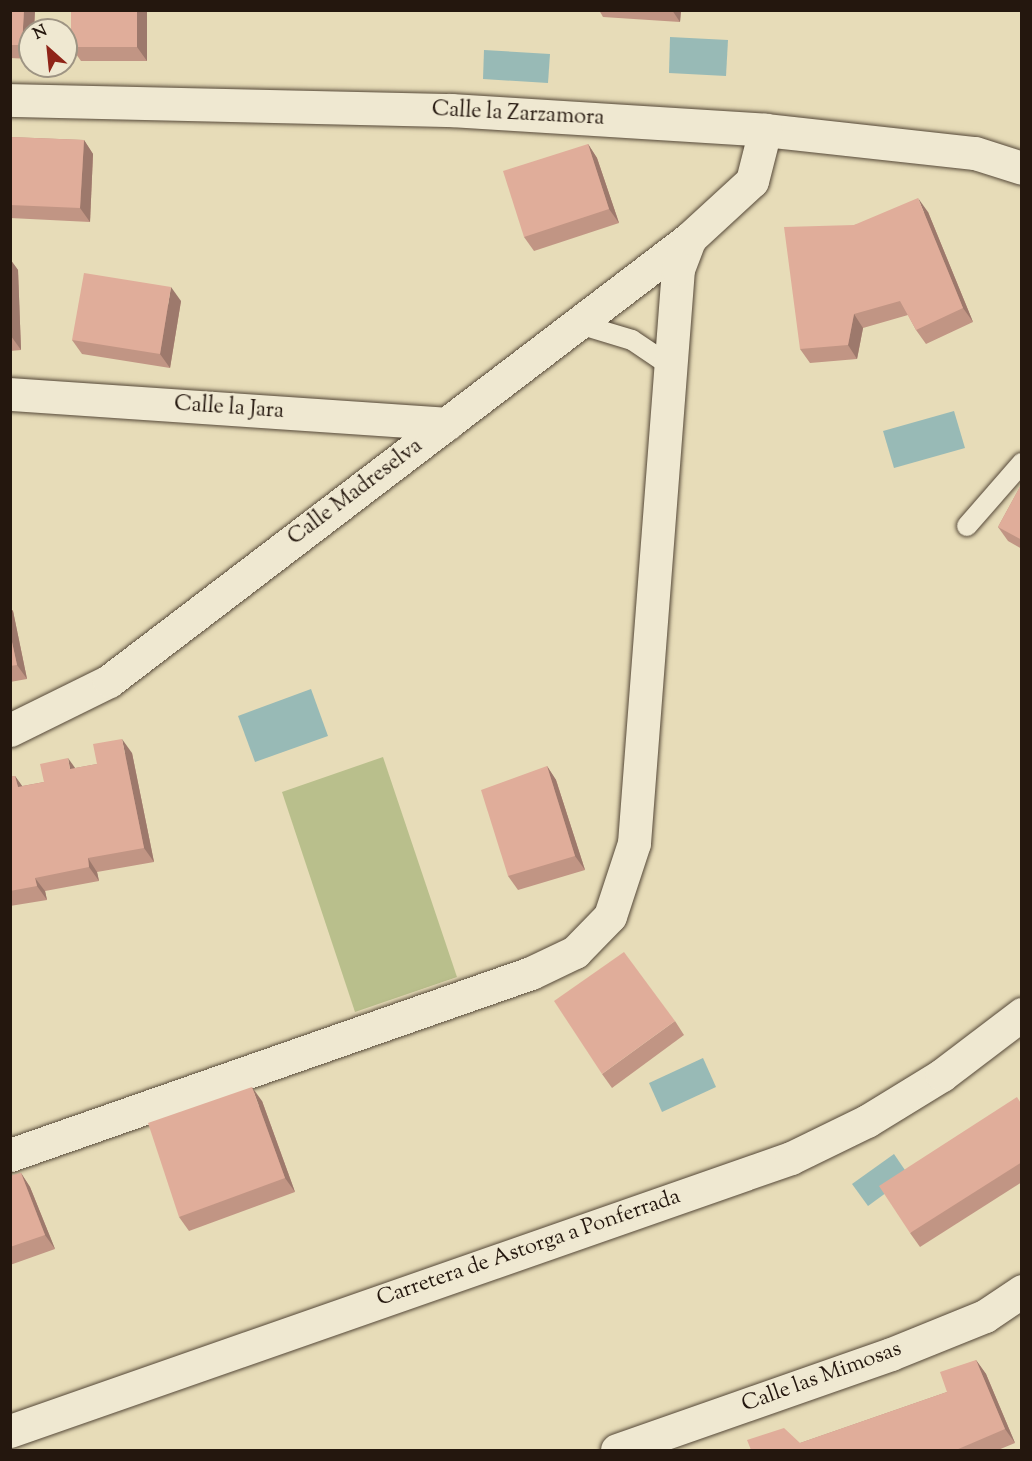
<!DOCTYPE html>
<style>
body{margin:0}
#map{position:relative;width:1032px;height:1461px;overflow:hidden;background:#e7dcb8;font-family:"Sorts Mill Goudy",serif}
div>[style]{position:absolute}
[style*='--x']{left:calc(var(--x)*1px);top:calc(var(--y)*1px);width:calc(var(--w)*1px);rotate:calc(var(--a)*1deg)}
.green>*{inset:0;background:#b9bf8c}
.water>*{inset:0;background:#98bab6}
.roads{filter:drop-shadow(0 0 2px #554838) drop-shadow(0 0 2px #554838)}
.service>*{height:20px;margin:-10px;padding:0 10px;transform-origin:10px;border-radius:10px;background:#efe8d1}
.minor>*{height:33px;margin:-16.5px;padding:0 16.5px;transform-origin:16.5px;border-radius:16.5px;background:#efe8d1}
.secondary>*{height:33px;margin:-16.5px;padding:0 16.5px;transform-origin:16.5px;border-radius:16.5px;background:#efe8d1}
.wall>*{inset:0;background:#c19584}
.shaded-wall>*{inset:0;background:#9d796c}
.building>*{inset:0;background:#e0ad9a}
span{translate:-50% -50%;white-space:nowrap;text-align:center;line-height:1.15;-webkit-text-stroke:4.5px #efe8d1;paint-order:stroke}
.street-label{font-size:22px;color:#24170e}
.frame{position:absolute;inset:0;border:12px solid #24170e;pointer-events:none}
.north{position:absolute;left:18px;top:18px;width:60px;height:60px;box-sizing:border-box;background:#efe8d1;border:2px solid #9e9483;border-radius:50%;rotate:333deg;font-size:16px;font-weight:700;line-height:24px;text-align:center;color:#24170e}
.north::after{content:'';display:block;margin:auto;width:21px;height:27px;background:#8f2418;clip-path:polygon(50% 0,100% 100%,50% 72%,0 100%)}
</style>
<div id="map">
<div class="green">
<i style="clip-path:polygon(383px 757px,457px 977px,355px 1012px,282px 792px)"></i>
</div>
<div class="water">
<i style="clip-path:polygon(670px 37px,728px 40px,726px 76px,669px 73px)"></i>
<i style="clip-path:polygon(484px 50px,550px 54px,548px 83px,483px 79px)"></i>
<i style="clip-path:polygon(954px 411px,965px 448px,894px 468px,883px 431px)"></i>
<i style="clip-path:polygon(311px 689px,328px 736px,255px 762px,238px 716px)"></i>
<i style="clip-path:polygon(703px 1058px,716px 1087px,662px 1112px,649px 1083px)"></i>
<i style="clip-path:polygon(894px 1154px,909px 1176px,868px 1206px,852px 1184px)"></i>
</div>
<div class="roads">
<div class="service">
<i style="--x:579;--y:324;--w:55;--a:16.8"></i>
<i style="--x:632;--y:340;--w:45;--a:34"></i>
<i style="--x:967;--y:526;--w:84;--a:-48.9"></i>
</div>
<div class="minor">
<i style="--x:10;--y:100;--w:441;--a:1.3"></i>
<i style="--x:451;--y:110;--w:315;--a:3.6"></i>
<i style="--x:765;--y:130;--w:211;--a:6.3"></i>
<i style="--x:975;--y:153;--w:49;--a:17.7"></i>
<i style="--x:10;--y:394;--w:438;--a:3.9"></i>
<i style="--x:10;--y:730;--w:110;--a:-26.3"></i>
<i style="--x:109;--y:681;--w:731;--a:-37.32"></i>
<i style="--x:10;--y:1155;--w:552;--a:-19.26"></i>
<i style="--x:531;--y:973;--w:49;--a:-25.5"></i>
<i style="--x:575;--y:952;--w:50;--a:-45.8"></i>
<i style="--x:610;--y:916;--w:77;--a:-71.8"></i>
<i style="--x:634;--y:843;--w:576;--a:-85.62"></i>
<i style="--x:678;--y:269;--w:33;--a:-69"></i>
<i style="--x:690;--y:238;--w:84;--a:-42.6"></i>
<i style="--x:752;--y:181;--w:53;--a:-75.7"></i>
<i style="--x:617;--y:1450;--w:290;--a:-19.3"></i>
<i style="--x:891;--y:1354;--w:101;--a:-22"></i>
<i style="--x:985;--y:1316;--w:45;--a:-34"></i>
</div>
<div class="secondary">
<i style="--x:10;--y:1431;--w:827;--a:-19.27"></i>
<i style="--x:791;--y:1158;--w:85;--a:-26"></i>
<i style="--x:867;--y:1121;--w:88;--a:-31.5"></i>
<i style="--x:942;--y:1075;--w:101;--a:-37.3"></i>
</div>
</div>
<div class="wall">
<i style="clip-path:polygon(10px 10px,35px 10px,34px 30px,30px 30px,30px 59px,10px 58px)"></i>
<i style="clip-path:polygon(71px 10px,147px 10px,147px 61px,81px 61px,71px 47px)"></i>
<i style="clip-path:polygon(599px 10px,681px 10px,680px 22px,603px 17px)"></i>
<i style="clip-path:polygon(10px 137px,84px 140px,93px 154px,90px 222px,10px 218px)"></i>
<i style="clip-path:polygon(588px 144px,597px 158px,619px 223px,534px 251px,524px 237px)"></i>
<i style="clip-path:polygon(928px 212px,973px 322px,926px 344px,916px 330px,908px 315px,863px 328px,857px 359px,810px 363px,800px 349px,854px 225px)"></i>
<i style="clip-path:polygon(10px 259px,18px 270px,21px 350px,10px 351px)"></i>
<i style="clip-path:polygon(181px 301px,170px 368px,82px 354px,72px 340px)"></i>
<i style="clip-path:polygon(1022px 483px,1022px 549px,1008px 541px,998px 527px)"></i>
<i style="clip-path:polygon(10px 608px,13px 611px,27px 679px,10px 682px)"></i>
<i style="clip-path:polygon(132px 753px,154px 862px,97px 872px,99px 881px,45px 891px,47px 900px,10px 906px,10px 777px,15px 776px,22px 786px,44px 782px,75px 768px,97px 764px)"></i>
<i style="clip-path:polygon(547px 766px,556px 780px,585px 870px,518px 890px,508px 876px)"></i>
<i style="clip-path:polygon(675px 1021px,684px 1035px,612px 1088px,602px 1074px)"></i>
<i style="clip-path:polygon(262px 1101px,295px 1192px,189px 1231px,179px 1217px)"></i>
<i style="clip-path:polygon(1022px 1104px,1022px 1182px,920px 1247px,910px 1233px)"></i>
<i style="clip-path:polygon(21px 1173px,30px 1187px,55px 1249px,10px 1265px,10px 1176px)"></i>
<i style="clip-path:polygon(976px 1360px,986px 1374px,1015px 1443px,998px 1450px,751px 1450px,800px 1443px,947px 1392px)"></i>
</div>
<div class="shaded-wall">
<i style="clip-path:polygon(24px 10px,35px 10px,34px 30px,30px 30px,30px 56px,22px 45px)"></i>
<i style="clip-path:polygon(137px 10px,147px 10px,147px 61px,137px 47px)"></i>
<i style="clip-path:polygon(672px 10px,681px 10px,680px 22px)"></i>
<i style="clip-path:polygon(84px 140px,93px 154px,90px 222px,80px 208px)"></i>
<i style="clip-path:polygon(588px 144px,597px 158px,619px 223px,609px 209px)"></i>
<i style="clip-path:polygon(918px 198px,928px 212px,973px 322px,963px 308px)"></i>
<i style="clip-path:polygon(10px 259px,18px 270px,21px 350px,11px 336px)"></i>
<i style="clip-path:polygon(171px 287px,181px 301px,170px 368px,160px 354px)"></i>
<i style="clip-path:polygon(854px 314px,863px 328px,857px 359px,848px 345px)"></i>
<i style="clip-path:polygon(10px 608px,13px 611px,27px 679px,17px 665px,10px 633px)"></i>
<i style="clip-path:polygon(122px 739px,132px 753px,154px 862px,144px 848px)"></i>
<i style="clip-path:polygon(68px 758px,78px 772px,70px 769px)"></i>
<i style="clip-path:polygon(547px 766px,556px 780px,585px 870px,575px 856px)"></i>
<i style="clip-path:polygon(15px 776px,25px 790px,18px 787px)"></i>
<i style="clip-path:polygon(88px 858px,97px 872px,99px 881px,89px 867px)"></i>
<i style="clip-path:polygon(35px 878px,45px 891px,47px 900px,37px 886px)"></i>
<i style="clip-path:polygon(252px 1087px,262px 1101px,295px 1192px,285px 1178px)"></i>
<i style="clip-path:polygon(21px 1173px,30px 1187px,55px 1249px,45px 1235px)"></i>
<i style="clip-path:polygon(976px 1360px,986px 1374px,1015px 1443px,1005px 1429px)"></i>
</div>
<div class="building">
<i style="clip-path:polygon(10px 10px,24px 10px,22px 45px,10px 45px)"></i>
<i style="clip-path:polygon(71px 10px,137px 10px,137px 47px,71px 47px)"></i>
<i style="clip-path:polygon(10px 137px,84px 140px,80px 208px,10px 205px)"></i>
<i style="clip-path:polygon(588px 144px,609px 209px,524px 237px,503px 171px)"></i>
<i style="clip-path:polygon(918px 198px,963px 308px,916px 330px,900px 301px,854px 314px,848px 345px,800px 349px,784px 227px,854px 225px)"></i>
<i style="clip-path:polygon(84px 273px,171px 287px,160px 354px,72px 340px)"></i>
<i style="clip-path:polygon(10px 311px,11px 336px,10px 336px)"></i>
<i style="clip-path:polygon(1022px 483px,1022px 540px,998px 527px)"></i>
<i style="clip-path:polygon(10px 633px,17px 665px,10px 666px)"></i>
<i style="clip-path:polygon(122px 739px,144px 848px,88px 858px,89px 867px,35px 878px,37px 886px,10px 891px,10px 777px,15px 776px,18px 787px,44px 782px,40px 764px,68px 758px,70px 769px,97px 764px,93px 744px)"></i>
<i style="clip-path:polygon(547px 766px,575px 856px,508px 876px,481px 790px)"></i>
<i style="clip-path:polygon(624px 952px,675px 1021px,602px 1074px,554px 1001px)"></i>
<i style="clip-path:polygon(252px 1087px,285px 1178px,179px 1217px,148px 1123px)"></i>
<i style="clip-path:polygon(1017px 1097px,1022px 1105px,1022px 1162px,910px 1233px,879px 1186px)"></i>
<i style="clip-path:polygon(21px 1173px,45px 1235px,10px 1247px,10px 1176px)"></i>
<i style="clip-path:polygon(976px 1360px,1005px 1429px,956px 1450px,751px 1450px,747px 1440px,784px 1428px,800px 1443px,947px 1392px,940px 1372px)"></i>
</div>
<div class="street-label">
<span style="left:518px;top:115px;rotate:3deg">Calle la Zarzamora</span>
<span style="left:229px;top:409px;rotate:4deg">Calle la Jara</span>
<span style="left:356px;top:493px;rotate:-37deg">Calle Madreselva</span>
<span style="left:529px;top:1249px;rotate:-19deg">Carretera de Astorga a Ponferrada</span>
<span style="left:822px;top:1378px;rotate:-20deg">Calle las Mimosas</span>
</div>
<div class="frame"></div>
<div class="north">N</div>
</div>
